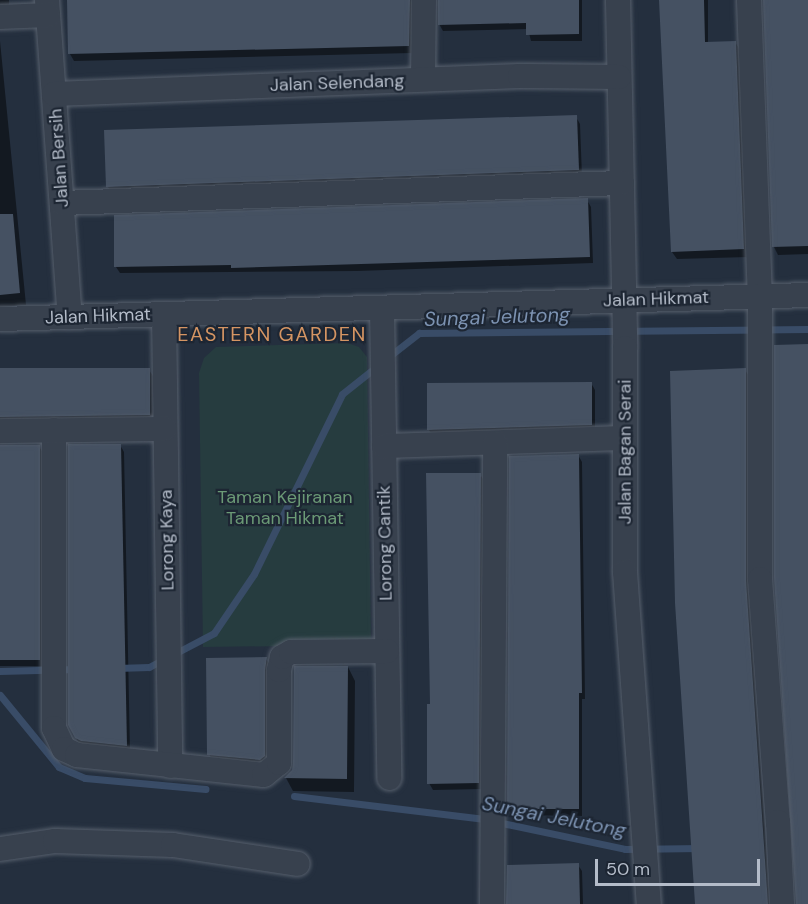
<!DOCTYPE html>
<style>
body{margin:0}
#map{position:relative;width:808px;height:904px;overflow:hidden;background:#242f3e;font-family:"DM Sans",sans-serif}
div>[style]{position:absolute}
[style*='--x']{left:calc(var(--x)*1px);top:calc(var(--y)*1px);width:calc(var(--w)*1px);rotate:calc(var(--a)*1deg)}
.green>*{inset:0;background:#263c3f}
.shadow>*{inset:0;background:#0007}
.stream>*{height:7px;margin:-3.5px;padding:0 3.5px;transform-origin:3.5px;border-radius:3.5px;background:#394c67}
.building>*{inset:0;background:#455162}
.roads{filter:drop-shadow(0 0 2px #565f6c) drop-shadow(0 0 2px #565f6c)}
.minor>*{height:24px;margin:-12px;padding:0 12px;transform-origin:12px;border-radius:12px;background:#38414e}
span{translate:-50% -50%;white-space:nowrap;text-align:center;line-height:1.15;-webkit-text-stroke:4.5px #1d2633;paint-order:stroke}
.street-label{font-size:18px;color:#b4bcc9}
.park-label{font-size:18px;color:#6b9a76}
.water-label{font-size:20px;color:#7c92b1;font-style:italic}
.neighbourhood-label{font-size:20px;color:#d59563;letter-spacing:1.5px}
.scale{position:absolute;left:595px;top:859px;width:165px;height:27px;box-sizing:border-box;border:3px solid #b4bcc9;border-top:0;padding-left:8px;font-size:18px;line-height:21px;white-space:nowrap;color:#b4bcc9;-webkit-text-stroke:4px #1d2633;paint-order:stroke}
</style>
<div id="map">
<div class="green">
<i style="clip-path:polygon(347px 343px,359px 347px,367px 357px,371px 645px,203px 647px,199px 373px,204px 358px,216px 347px)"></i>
</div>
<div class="shadow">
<i style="clip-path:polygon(0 0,9px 0,9px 14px,0 16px)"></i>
<i style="clip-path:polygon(69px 0,415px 0,412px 53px,74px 61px,70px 54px)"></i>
<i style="clip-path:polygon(438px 0,582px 0,582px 41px,531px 41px,528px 29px,443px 31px,439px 24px)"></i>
<i style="clip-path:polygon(661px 0,708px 0,708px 43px,735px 42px,740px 50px,748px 257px,677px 259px,672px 252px)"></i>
<i style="clip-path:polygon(765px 0,808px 0,808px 254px,778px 255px,774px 247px)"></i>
<i style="clip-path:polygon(0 41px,26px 305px,0 307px)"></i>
<i style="clip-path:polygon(576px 117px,580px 124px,582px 177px,112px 193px,108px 187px)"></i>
<i style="clip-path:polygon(587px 200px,591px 207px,593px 263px,357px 271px,120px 273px,116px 267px)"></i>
<i style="clip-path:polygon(0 369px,149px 370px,153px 376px,153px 421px,0 426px)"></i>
<i style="clip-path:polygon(745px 370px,749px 376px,749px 588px,770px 904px,696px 904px)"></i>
<i style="clip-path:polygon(591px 383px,595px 390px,595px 431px,433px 437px,429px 430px)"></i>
<i style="clip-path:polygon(0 445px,39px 446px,43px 453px,43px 666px,0 666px)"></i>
<i style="clip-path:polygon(120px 445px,124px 452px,130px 752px,80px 745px,76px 738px)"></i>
<i style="clip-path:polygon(578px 455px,582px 462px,585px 699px,582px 699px,582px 816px,512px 815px,508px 809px)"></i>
<i style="clip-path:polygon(480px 474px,484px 481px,482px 789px,433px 790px,429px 783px,431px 705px)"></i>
<i style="clip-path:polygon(266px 659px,270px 665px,268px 763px,213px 761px,209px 754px)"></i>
<i style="clip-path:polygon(348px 667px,355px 681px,354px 792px,293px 791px,286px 778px,293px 770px)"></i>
<i style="clip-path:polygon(578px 865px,582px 871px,583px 904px,508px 904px)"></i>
</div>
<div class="stream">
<i style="--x:387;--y:358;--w:41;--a:-38"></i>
<i style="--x:419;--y:333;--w:389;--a:-0.6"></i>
<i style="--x:174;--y:654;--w:45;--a:-27.7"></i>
<i style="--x:214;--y:633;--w:71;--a:-55.9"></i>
<i style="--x:254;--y:574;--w:200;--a:-63.9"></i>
<i style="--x:342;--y:394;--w:43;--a:-38.5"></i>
<i style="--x:117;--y:668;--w:32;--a:-2"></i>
<i style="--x:149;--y:667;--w:17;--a:-28"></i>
<i style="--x:0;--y:671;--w:76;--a:-1.5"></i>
<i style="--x:0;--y:695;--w:93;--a:50.7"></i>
<i style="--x:59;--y:767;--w:28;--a:23"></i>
<i style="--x:85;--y:778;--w:121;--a:5.2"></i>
<i style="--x:294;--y:796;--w:190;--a:6.9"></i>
<i style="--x:483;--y:819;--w:145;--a:11.9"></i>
<i style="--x:625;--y:849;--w:76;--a:-0.8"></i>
</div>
<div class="building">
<i style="clip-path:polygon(67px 0,410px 0,409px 46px,68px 54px)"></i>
<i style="clip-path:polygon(438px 0,579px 0,579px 34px,526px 35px,526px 23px,438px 25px)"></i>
<i style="clip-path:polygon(659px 0,704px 0,705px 42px,736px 41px,744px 249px,671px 252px)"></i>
<i style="clip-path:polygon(763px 0,808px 0,808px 246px,772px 247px)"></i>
<i style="clip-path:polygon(577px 115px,579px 170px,106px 187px,104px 130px)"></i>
<i style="clip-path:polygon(588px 198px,590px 257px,231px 268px,231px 265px,114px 267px,114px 215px)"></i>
<i style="clip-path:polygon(0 214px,13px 214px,20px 293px,0 295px)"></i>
<i style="clip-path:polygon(808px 344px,808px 904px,796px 904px,774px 578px,774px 345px)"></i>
<i style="clip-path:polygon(0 368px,150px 368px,150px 415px,0 417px)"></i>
<i style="clip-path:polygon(746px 368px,746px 580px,768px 904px,695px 904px,675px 603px,670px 371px)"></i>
<i style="clip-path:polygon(592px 382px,592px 425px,427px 430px,427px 383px)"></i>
<i style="clip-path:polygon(68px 444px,121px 444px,127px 746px,81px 741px,75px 738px,68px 725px)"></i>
<i style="clip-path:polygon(0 445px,40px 445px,40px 660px,0 660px)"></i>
<i style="clip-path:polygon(579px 454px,582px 693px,579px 693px,579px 809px,507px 809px,509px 456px)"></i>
<i style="clip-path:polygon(426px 473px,481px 473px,479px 783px,427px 784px,427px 704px,430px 704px)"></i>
<i style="clip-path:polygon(267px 657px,265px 670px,265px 756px,260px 760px,207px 755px,206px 658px)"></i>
<i style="clip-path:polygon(294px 666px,348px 666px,347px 779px,284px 778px,292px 770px,293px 763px)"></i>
<i style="clip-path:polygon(579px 863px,580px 904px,506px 904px,507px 865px)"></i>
</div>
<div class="roads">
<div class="minor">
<i style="--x:47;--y:0;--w:318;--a:85.9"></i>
<i style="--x:618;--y:0;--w:348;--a:88.8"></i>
<i style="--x:625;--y:348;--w:224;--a:90"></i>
<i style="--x:625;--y:572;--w:333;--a:85.9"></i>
<i style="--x:749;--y:0;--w:296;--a:87.9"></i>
<i style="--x:760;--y:296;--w:283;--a:90"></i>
<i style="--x:760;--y:579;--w:244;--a:85.8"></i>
<i style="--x:778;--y:822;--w:82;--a:87.2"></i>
<i style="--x:0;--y:17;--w:48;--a:-2.4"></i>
<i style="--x:423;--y:79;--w:79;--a:-89.3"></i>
<i style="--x:54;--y:94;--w:466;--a:-2.2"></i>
<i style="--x:520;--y:76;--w:99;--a:0.6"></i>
<i style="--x:62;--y:203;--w:560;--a:-2.05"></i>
<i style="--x:382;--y:308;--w:470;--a:89.1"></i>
<i style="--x:164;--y:314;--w:452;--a:89.2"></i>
<i style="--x:0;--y:319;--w:808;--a:-1.7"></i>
<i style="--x:54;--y:430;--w:298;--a:90"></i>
<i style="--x:54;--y:728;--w:23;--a:65"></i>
<i style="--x:64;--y:749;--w:14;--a:25"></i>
<i style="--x:77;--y:755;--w:188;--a:6.1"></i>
<i style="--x:264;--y:775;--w:19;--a:-39"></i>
<i style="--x:279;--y:763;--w:93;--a:-90"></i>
<i style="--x:279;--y:670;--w:13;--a:-77"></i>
<i style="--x:282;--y:657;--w:10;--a:-29"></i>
<i style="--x:291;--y:652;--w:96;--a:-0.6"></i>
<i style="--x:0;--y:431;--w:165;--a:-0.7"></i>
<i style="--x:384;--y:446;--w:241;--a:-1.9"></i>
<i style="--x:0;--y:849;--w:56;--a:-8.3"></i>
<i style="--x:55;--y:841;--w:118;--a:1.9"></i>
<i style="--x:173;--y:845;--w:126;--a:8.6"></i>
<i style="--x:492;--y:904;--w:461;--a:-89.6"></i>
</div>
</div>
<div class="street-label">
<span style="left:337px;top:83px;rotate:-2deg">Jalan Selendang</span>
<span style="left:59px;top:158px;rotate:-94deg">Jalan Bersih</span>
<span style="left:656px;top:299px;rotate:-2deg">Jalan Hikmat</span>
<span style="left:98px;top:316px;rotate:-2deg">Jalan Hikmat</span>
<span style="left:625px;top:452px;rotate:-90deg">Jalan Bagan Serai</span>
<span style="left:167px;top:540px;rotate:-91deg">Lorong Kaya</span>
<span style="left:385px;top:543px;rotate:-91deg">Lorong Cantik</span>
</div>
<div class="park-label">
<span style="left:285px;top:508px">Taman Kejiranan<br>Taman Hikmat</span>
</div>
<div class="water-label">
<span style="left:497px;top:317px;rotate:-2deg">Sungai Jelutong</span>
<span style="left:554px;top:817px;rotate:11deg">Sungai Jelutong</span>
</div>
<div class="neighbourhood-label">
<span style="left:272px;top:334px">EASTERN GARDEN</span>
</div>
<div class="scale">50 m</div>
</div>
